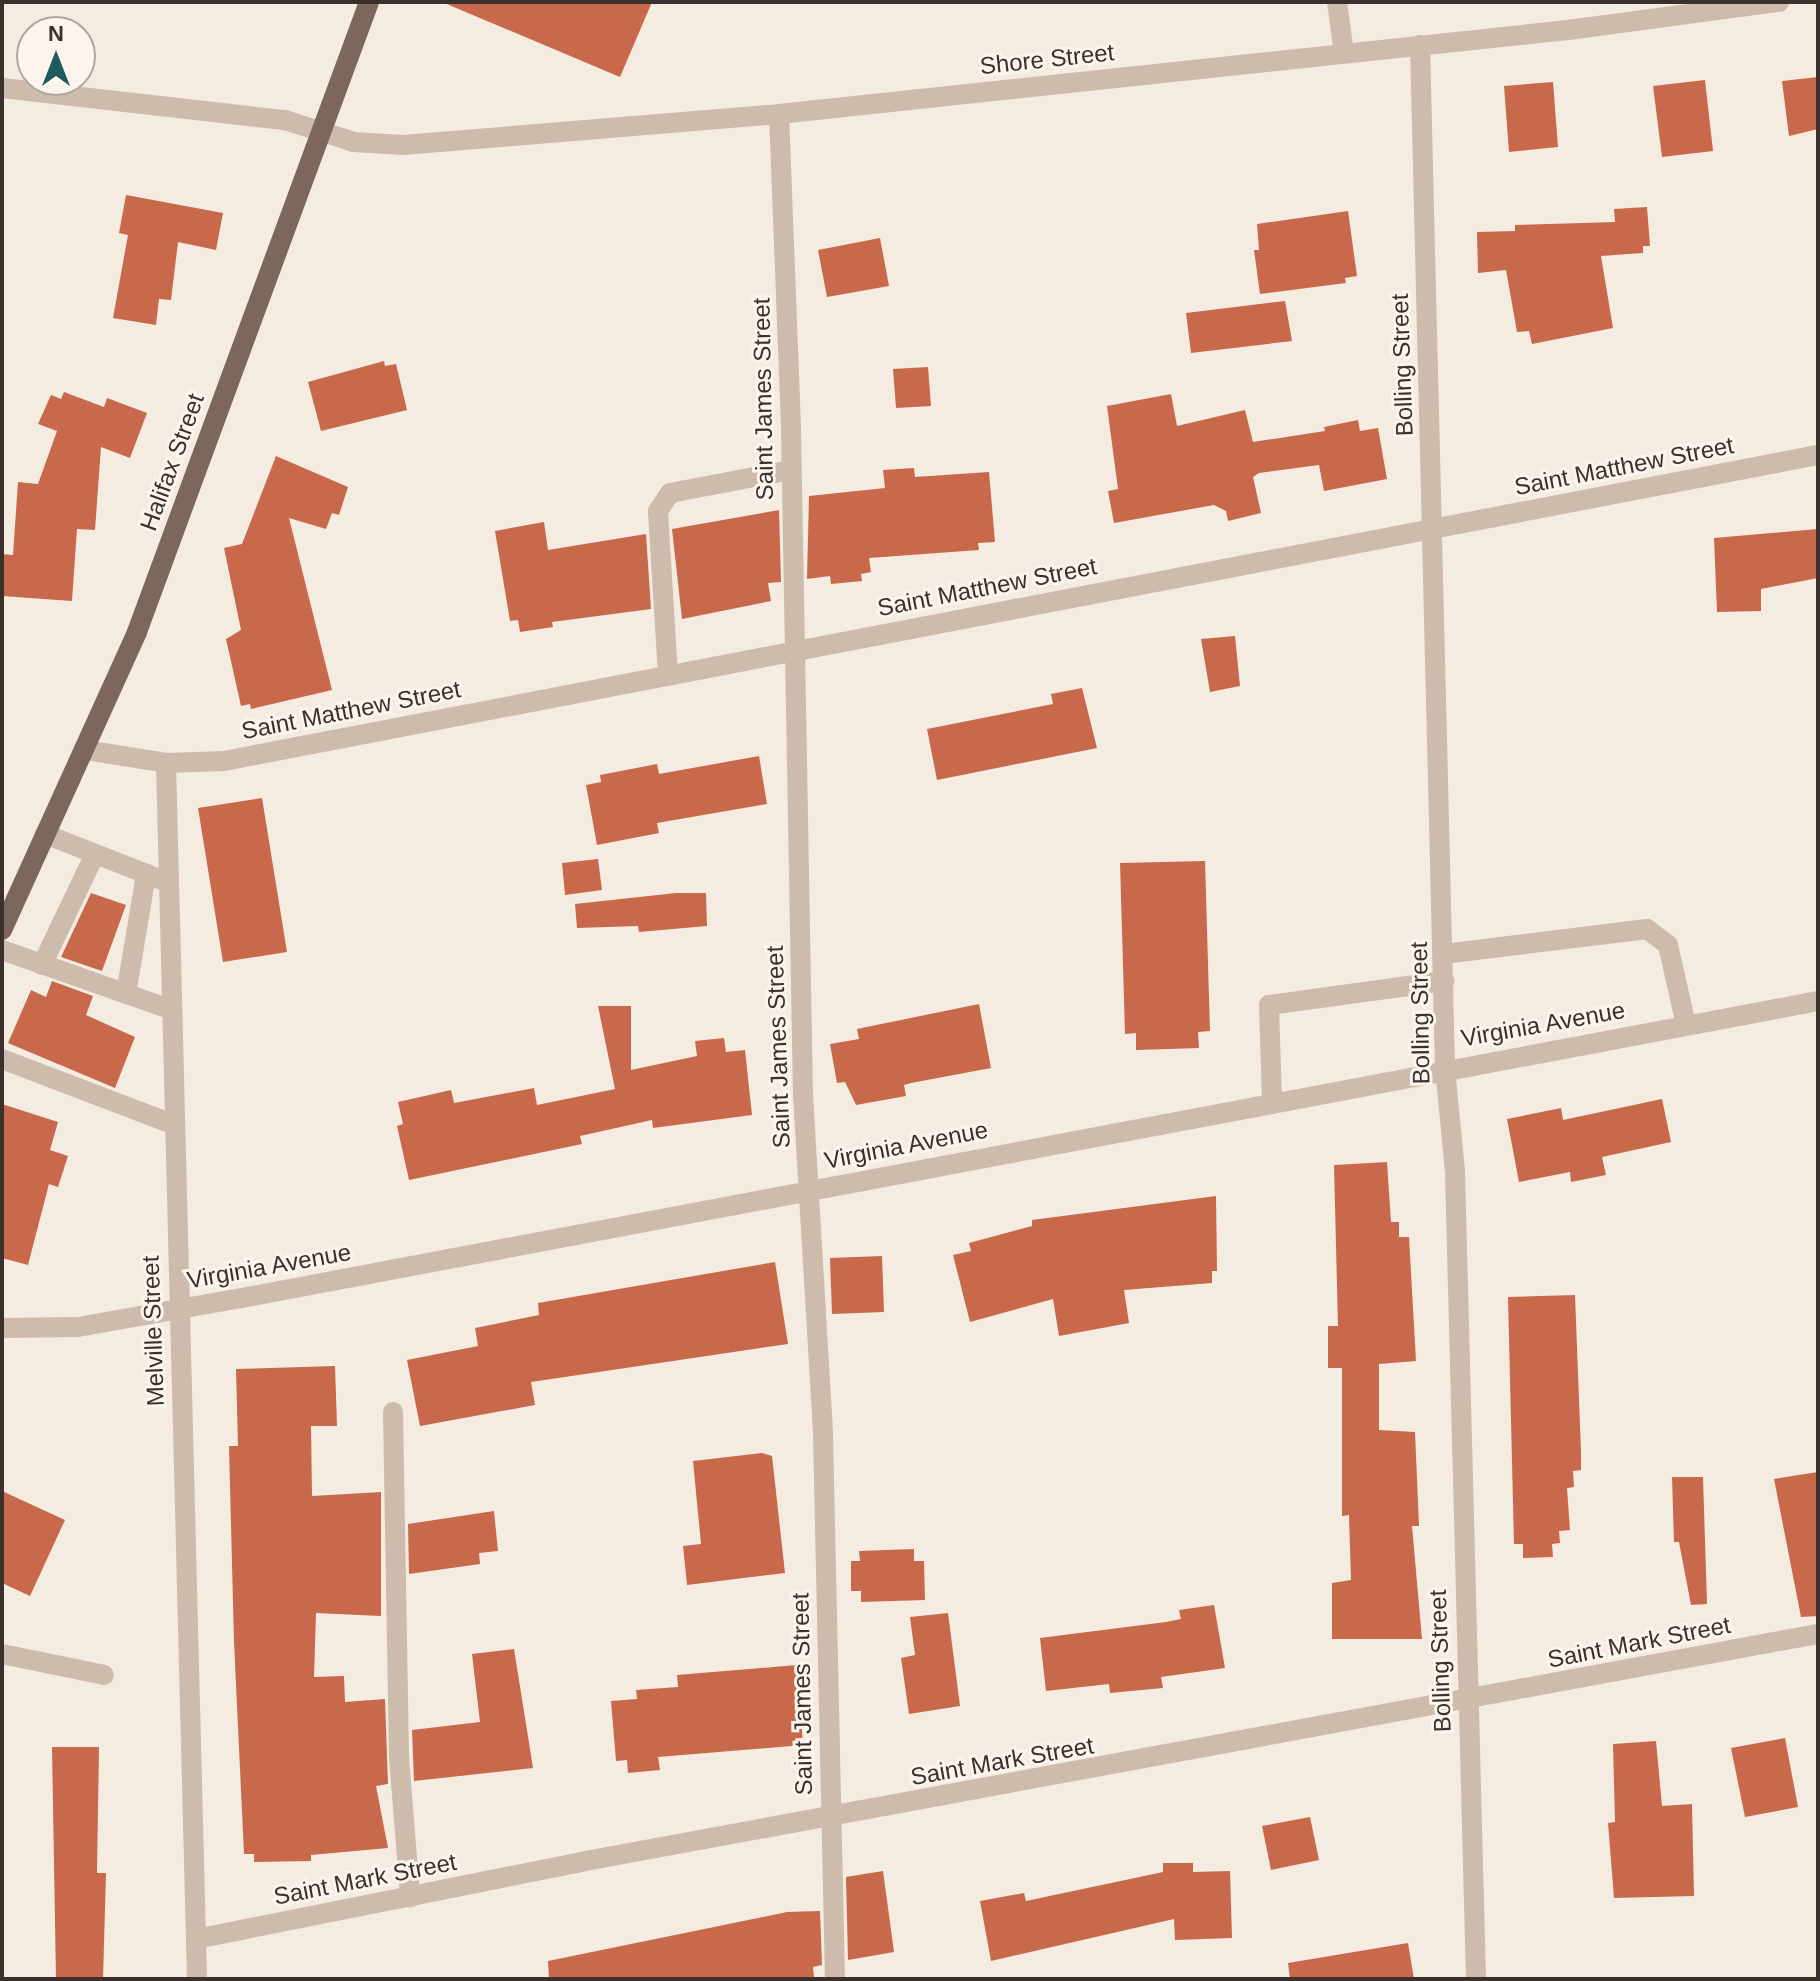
<!DOCTYPE html>
<style>
body{margin:0}
#map{position:relative;width:1820px;height:1981px;overflow:hidden;background:#f4ebe1;font-family:Arial,sans-serif}
div>[style]{position:absolute}
[style*='--x']{left:calc(var(--x)*1px);top:calc(var(--y)*1px);width:calc(var(--w)*1px);rotate:calc(var(--a)*1deg)}
.building>*{inset:0;background:#c8694b}
.minor>*{height:20px;margin:-10px;padding:0 10px;transform-origin:10px;border-radius:10px;background:#cdbbac}
.major>*{height:20px;margin:-10px;padding:0 10px;transform-origin:10px;border-radius:10px;background:#7d675c}
span{translate:-50% -50%;white-space:nowrap;text-align:center;line-height:1.15;-webkit-text-stroke:6px #fbf5ee;paint-order:stroke}
.street-label{font-size:24px;color:#3b302b}
.frame{position:absolute;inset:0;border:4px solid #3b302b;pointer-events:none}
.north{position:absolute;left:16px;top:16px;width:80px;height:80px;box-sizing:border-box;background:#fbf5ee;border:2px solid #aea6a0;border-radius:50%;rotate:0deg;font-size:22px;font-weight:700;line-height:32px;text-align:center;color:#3b302b}
.north::after{content:'';display:block;margin:auto;width:28px;height:36px;background:#1f5a5e;clip-path:polygon(50% 0,100% 100%,50% 72%,0 100%)}
</style>
<div id="map">
<div class="building">
<i style="clip-path:polygon(442px 2px,652px 2px,620px 77px)"></i>
<i style="clip-path:polygon(1818px 77px,1818px 129px,1789px 136px,1782px 81px)"></i>
<i style="clip-path:polygon(1705px 80px,1713px 151px,1662px 157px,1653px 86px)"></i>
<i style="clip-path:polygon(1553px 82px,1558px 147px,1509px 152px,1504px 86px)"></i>
<i style="clip-path:polygon(126px 195px,223px 213px,216px 250px,178px 242px,171px 300px,159px 299px,156px 325px,113px 318px,128px 235px,119px 233px)"></i>
<i style="clip-path:polygon(1647px 207px,1650px 246px,1643px 246px,1643px 253px,1601px 256px,1613px 328px,1532px 344px,1529px 331px,1517px 332px,1506px 270px,1478px 273px,1477px 232px,1515px 231px,1515px 225px,1615px 222px,1614px 209px)"></i>
<i style="clip-path:polygon(1348px 211px,1357px 276px,1345px 278px,1346px 283px,1260px 294px,1254px 250px,1259px 250px,1257px 224px)"></i>
<i style="clip-path:polygon(880px 238px,889px 286px,827px 297px,818px 250px)"></i>
<i style="clip-path:polygon(1285px 301px,1292px 341px,1191px 353px,1186px 313px)"></i>
<i style="clip-path:polygon(384px 361px,385px 366px,396px 364px,407px 410px,321px 431px,308px 382px)"></i>
<i style="clip-path:polygon(928px 367px,931px 406px,896px 408px,893px 369px)"></i>
<i style="clip-path:polygon(64px 392px,104px 407px,107px 398px,147px 413px,130px 458px,101px 447px,95px 530px,77px 529px,72px 601px,2px 596px,2px 554px,13px 555px,18px 482px,38px 484px,57px 431px,38px 424px,51px 395px,61px 399px)"></i>
<i style="clip-path:polygon(1171px 394px,1177px 426px,1245px 410px,1253px 442px,1325px 431px,1324px 427px,1358px 420px,1360px 431px,1378px 428px,1387px 479px,1324px 491px,1319px 465px,1259px 473px,1253px 477px,1261px 513px,1228px 521px,1226px 511px,1214px 505px,1114px 523px,1108px 491px,1118px 489px,1107px 406px)"></i>
<i style="clip-path:polygon(276px 456px,348px 487px,339px 515px,332px 513px,326px 529px,289px 518px,332px 690px,251px 709px,250px 704px,241px 706px,226px 639px,241px 630px,224px 548px,242px 544px)"></i>
<i style="clip-path:polygon(914px 468px,915px 477px,989px 472px,995px 542px,978px 543px,979px 550px,869px 558px,871px 572px,861px 574px,862px 581px,831px 584px,830px 576px,807px 579px,809px 496px,885px 488px,883px 470px)"></i>
<i style="clip-path:polygon(779px 510px,781px 582px,768px 583px,771px 601px,682px 619px,672px 529px)"></i>
<i style="clip-path:polygon(544px 522px,548px 550px,646px 534px,651px 609px,552px 622px,553px 627px,520px 632px,518px 620px,510px 621px,495px 531px)"></i>
<i style="clip-path:polygon(1818px 529px,1818px 578px,1761px 589px,1761px 611px,1717px 612px,1714px 538px)"></i>
<i style="clip-path:polygon(1235px 636px,1240px 686px,1210px 692px,1201px 639px)"></i>
<i style="clip-path:polygon(1082px 688px,1097px 748px,937px 780px,927px 729px,1053px 704px,1051px 694px)"></i>
<i style="clip-path:polygon(759px 756px,767px 804px,657px 823px,659px 833px,597px 845px,586px 785px,601px 782px,600px 775px,657px 764px,659px 774px)"></i>
<i style="clip-path:polygon(262px 798px,287px 952px,223px 962px,198px 808px)"></i>
<i style="clip-path:polygon(598px 859px,602px 890px,565px 895px,562px 863px)"></i>
<i style="clip-path:polygon(1205px 861px,1210px 1031px,1198px 1032px,1199px 1048px,1136px 1050px,1136px 1033px,1125px 1034px,1120px 863px)"></i>
<i style="clip-path:polygon(91px 893px,126px 905px,102px 971px,61px 957px)"></i>
<i style="clip-path:polygon(676px 893px,706px 893px,707px 926px,639px 932px,638px 926px,577px 928px,575px 904px)"></i>
<i style="clip-path:polygon(52px 981px,93px 996px,86px 1015px,135px 1037px,115px 1088px,8px 1043px,31px 990px,46px 997px)"></i>
<i style="clip-path:polygon(979px 1004px,991px 1068px,911px 1083px,904px 1085px,906px 1096px,856px 1105px,845px 1082px,837px 1083px,830px 1044px,859px 1039px,857px 1029px)"></i>
<i style="clip-path:polygon(598px 1006px,631px 1006px,631px 1070px,697px 1056px,695px 1041px,724px 1038px,726px 1052px,745px 1050px,752px 1115px,653px 1128px,652px 1120px,580px 1136px,582px 1144px,409px 1180px,397px 1126px,403px 1124px,398px 1102px,451px 1090px,454px 1103px,534px 1088px,537px 1105px,615px 1089px)"></i>
<i style="clip-path:polygon(1662px 1099px,1671px 1142px,1602px 1157px,1606px 1175px,1571px 1182px,1570px 1172px,1519px 1182px,1507px 1119px,1561px 1108px,1563px 1120px)"></i>
<i style="clip-path:polygon(2px 1104px,58px 1122px,50px 1150px,68px 1156px,58px 1187px,49px 1184px,28px 1265px,2px 1258px)"></i>
<i style="clip-path:polygon(1387px 1162px,1391px 1222px,1399px 1222px,1399px 1237px,1409px 1237px,1416px 1361px,1379px 1364px,1379px 1430px,1415px 1432px,1419px 1526px,1412px 1526px,1422px 1639px,1332px 1639px,1332px 1583px,1351px 1580px,1349px 1515px,1342px 1516px,1342px 1368px,1328px 1368px,1328px 1326px,1338px 1326px,1334px 1165px)"></i>
<i style="clip-path:polygon(1216px 1196px,1217px 1271px,1212px 1271px,1212px 1283px,1124px 1290px,1129px 1323px,1059px 1336px,1053px 1299px,970px 1322px,953px 1255px,971px 1251px,969px 1243px,1032px 1226px,1032px 1220px)"></i>
<i style="clip-path:polygon(882px 1256px,884px 1312px,832px 1314px,830px 1258px)"></i>
<i style="clip-path:polygon(775px 1262px,788px 1344px,531px 1382px,535px 1405px,420px 1426px,407px 1360px,478px 1346px,475px 1328px,539px 1315px,538px 1303px)"></i>
<i style="clip-path:polygon(1575px 1295px,1581px 1452px,1581px 1470px,1573px 1471px,1574px 1487px,1567px 1488px,1570px 1530px,1559px 1531px,1560px 1543px,1552px 1544px,1553px 1557px,1523px 1558px,1523px 1544px,1514px 1544px,1508px 1297px)"></i>
<i style="clip-path:polygon(335px 1366px,337px 1426px,311px 1426px,312px 1496px,381px 1492px,381px 1616px,316px 1613px,314px 1677px,344px 1676px,345px 1702px,385px 1699px,388px 1784px,376px 1786px,388px 1848px,311px 1855px,311px 1861px,254px 1862px,254px 1854px,244px 1854px,234px 1642px,229px 1446px,238px 1446px,236px 1369px)"></i>
<i style="clip-path:polygon(762px 1453px,772px 1456px,785px 1573px,687px 1585px,683px 1546px,701px 1544px,693px 1461px)"></i>
<i style="clip-path:polygon(1818px 1472px,1818px 1616px,1801px 1617px,1774px 1479px)"></i>
<i style="clip-path:polygon(1672px 1477px,1703px 1477px,1707px 1604px,1691px 1605px,1679px 1542px,1674px 1542px)"></i>
<i style="clip-path:polygon(2px 1491px,65px 1520px,30px 1596px,2px 1583px)"></i>
<i style="clip-path:polygon(494px 1511px,498px 1551px,479px 1553px,480px 1564px,409px 1574px,408px 1524px)"></i>
<i style="clip-path:polygon(914px 1549px,914px 1561px,924px 1561px,925px 1600px,861px 1602px,861px 1591px,851px 1591px,851px 1561px,860px 1561px,859px 1551px)"></i>
<i style="clip-path:polygon(1214px 1605px,1225px 1668px,1161px 1677px,1163px 1688px,1110px 1693px,1109px 1684px,1046px 1691px,1040px 1638px,1166px 1622px,1181px 1619px,1179px 1610px)"></i>
<i style="clip-path:polygon(948px 1613px,960px 1706px,909px 1714px,901px 1658px,915px 1655px,910px 1617px)"></i>
<i style="clip-path:polygon(514px 1649px,533px 1768px,414px 1781px,412px 1730px,480px 1722px,472px 1654px)"></i>
<i style="clip-path:polygon(797px 1665px,803px 1745px,658px 1757px,660px 1770px,628px 1773px,627px 1760px,616px 1761px,611px 1701px,637px 1699px,636px 1690px,678px 1687px,677px 1675px)"></i>
<i style="clip-path:polygon(1785px 1738px,1798px 1807px,1745px 1817px,1731px 1748px)"></i>
<i style="clip-path:polygon(1656px 1741px,1662px 1806px,1692px 1804px,1694px 1896px,1614px 1898px,1608px 1823px,1615px 1822px,1613px 1744px)"></i>
<i style="clip-path:polygon(52px 1747px,99px 1747px,97px 1873px,106px 1873px,103px 1979px,56px 1979px)"></i>
<i style="clip-path:polygon(1310px 1817px,1319px 1860px,1271px 1870px,1262px 1826px)"></i>
<i style="clip-path:polygon(1163px 1863px,1193px 1863px,1193px 1872px,1230px 1871px,1232px 1938px,1175px 1940px,1174px 1919px,991px 1961px,980px 1901px,1024px 1893px,1026px 1901px,1163px 1872px)"></i>
<i style="clip-path:polygon(883px 1871px,894px 1952px,848px 1960px,846px 1877px)"></i>
<i style="clip-path:polygon(820px 1911px,822px 1965px,813px 1967px,814px 1977px,549px 1979px,548px 1961px,787px 1912px)"></i>
<i style="clip-path:polygon(1408px 1943px,1414px 1979px,1290px 1979px,1288px 1963px)"></i>
</div>
<div class="minor">
<i style="--x:1337;--y:2;--w:51;--a:82.2"></i>
<i style="--x:1420;--y:45;--w:1023;--a:88.6"></i>
<i style="--x:1445;--y:1068;--w:104;--a:84.5"></i>
<i style="--x:1455;--y:1172;--w:807;--a:88.51"></i>
<i style="--x:2;--y:88;--w:285;--a:6.5"></i>
<i style="--x:285;--y:120;--w:72;--a:17.7"></i>
<i style="--x:354;--y:142;--w:49;--a:3.5"></i>
<i style="--x:403;--y:145;--w:377;--a:-4.7"></i>
<i style="--x:779;--y:114;--w:793;--a:-6.08"></i>
<i style="--x:1568;--y:30;--w:213;--a:-7.6"></i>
<i style="--x:779;--y:114;--w:315;--a:87.8"></i>
<i style="--x:791;--y:429;--w:666;--a:88.97"></i>
<i style="--x:803;--y:1095;--w:340;--a:86.6"></i>
<i style="--x:823;--y:1434;--w:545;--a:88.74"></i>
<i style="--x:668;--y:675;--w:164;--a:-93.5"></i>
<i style="--x:658;--y:511;--w:22;--a:-56"></i>
<i style="--x:670;--y:493;--w:123;--a:-10.8"></i>
<i style="--x:86;--y:750;--w:81;--a:9.2"></i>
<i style="--x:166;--y:763;--w:58;--a:-2"></i>
<i style="--x:224;--y:761;--w:1623;--a:-10.87"></i>
<i style="--x:166;--y:763;--w:1216;--a:88.54"></i>
<i style="--x:45;--y:834;--w:131;--a:21.5"></i>
<i style="--x:2;--y:950;--w:178;--a:19.4"></i>
<i style="--x:1444;--y:954;--w:205;--a:-7"></i>
<i style="--x:1647;--y:929;--w:26;--a:37"></i>
<i style="--x:1668;--y:945;--w:82;--a:77.3"></i>
<i style="--x:42;--y:965;--w:123;--a:-64.5"></i>
<i style="--x:126;--y:994;--w:122;--a:-80.5"></i>
<i style="--x:2;--y:1059;--w:182;--a:20.9"></i>
<i style="--x:1272;--y:1101;--w:96;--a:-91.8"></i>
<i style="--x:1269;--y:1005;--w:177;--a:-7.8"></i>
<i style="--x:2;--y:1328;--w:76;--a:-0.8"></i>
<i style="--x:78;--y:1327;--w:183;--a:-10.1"></i>
<i style="--x:258;--y:1295;--w:1587;--a:-10.67"></i>
<i style="--x:393;--y:1412;--w:345;--a:89"></i>
<i style="--x:399;--y:1757;--w:141;--a:85.5"></i>
<i style="--x:2;--y:1654;--w:104;--a:11.6"></i>
<i style="--x:196;--y:1939;--w:392;--a:-11.3"></i>
<i style="--x:580;--y:1862;--w:1259;--a:-10.44"></i>
</div>
<div class="major">
<i style="--x:2;--y:930;--w:327;--a:-65.6"></i>
<i style="--x:137;--y:632;--w:671;--a:-69.78"></i>
</div>
<div class="street-label">
<span style="left:1047px;top:59px;rotate:-6deg">Shore Street</span>
<span style="left:1402px;top:365px;rotate:-92deg">Bolling Street</span>
<span style="left:763px;top:399px;rotate:-91deg">Saint James Street</span>
<span style="left:172px;top:462px;rotate:-70deg">Halifax Street</span>
<span style="left:1624px;top:466px;rotate:-11deg">Saint Matthew Street</span>
<span style="left:987px;top:587px;rotate:-11deg">Saint Matthew Street</span>
<span style="left:351px;top:710px;rotate:-11deg">Saint Matthew Street</span>
<span style="left:1420px;top:1013px;rotate:-91deg">Bolling Street</span>
<span style="left:1543px;top:1024px;rotate:-10deg">Virginia Avenue</span>
<span style="left:778px;top:1047px;rotate:-92deg">Saint James Street</span>
<span style="left:906px;top:1145px;rotate:-11deg">Virginia Avenue</span>
<span style="left:269px;top:1266px;rotate:-10deg">Virginia Avenue</span>
<span style="left:153px;top:1331px;rotate:-92deg">Melville Street</span>
<span style="left:1639px;top:1642px;rotate:-11deg">Saint Mark Street</span>
<span style="left:1440px;top:1661px;rotate:-92deg">Bolling Street</span>
<span style="left:802px;top:1694px;rotate:-91deg">Saint James Street</span>
<span style="left:1002px;top:1761px;rotate:-10deg">Saint Mark Street</span>
<span style="left:365px;top:1879px;rotate:-11deg">Saint Mark Street</span>
</div>
<div class="frame"></div>
<div class="north">N</div>
</div>
